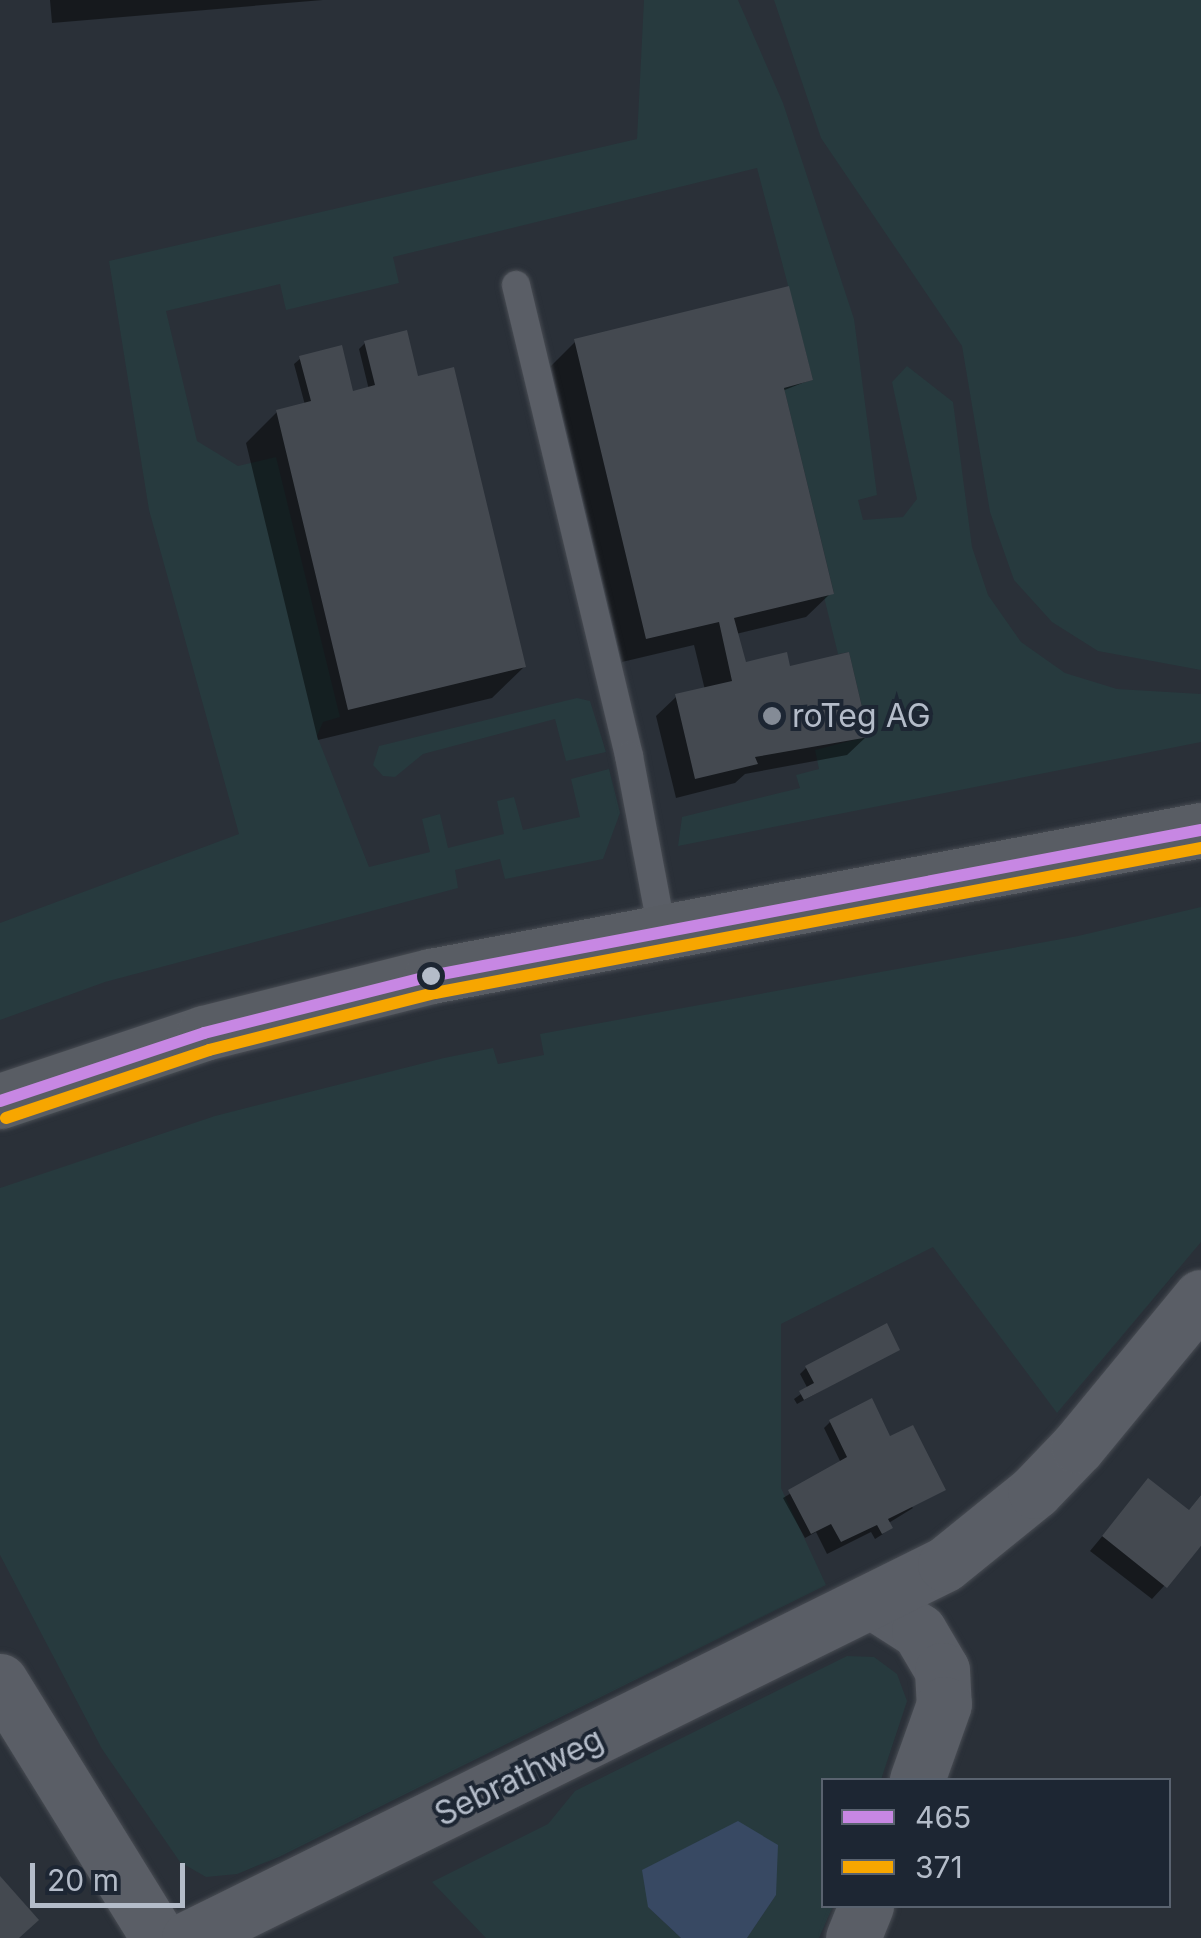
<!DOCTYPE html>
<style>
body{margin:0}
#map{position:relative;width:1201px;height:1938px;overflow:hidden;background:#2a3038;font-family:Inter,sans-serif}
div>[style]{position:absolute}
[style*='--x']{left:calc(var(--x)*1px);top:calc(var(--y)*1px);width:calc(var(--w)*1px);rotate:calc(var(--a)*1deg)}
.green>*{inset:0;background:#273a3e}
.water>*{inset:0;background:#384963}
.shadow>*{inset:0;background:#0007}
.building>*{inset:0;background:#444950}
.roads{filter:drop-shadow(0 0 2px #484c53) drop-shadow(0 0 2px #484c53)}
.service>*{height:28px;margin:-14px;padding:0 14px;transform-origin:14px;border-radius:14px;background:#5a5e66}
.minor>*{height:55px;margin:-27.5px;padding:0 27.5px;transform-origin:27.5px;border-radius:27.5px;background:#5a5e66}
.secondary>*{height:55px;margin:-27.5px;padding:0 27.5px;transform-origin:27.5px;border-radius:27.5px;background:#595d64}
.bus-1>*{height:12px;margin:-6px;padding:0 6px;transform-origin:6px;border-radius:6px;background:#c787e3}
.bus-2>*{height:12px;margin:-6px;padding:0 6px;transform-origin:6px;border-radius:6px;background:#f7a600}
.dots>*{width:28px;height:28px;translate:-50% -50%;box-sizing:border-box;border:5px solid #1d2633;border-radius:50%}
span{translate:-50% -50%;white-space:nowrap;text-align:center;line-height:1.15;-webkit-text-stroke:8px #1d2633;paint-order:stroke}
.poi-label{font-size:32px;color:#b4bcc9}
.left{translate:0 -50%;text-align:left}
.street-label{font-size:32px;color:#b4bcc9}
.legend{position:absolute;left:821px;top:1778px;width:350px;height:130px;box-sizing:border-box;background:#1d2633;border:2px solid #59626f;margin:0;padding:12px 18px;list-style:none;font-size:30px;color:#b4bcc9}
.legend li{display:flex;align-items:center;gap:20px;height:50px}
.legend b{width:50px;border:2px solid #59626f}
.scale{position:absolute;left:30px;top:1863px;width:155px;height:45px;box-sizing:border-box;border:5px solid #b4bcc9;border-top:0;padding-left:12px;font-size:30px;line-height:35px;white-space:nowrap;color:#b4bcc9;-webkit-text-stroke:8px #1d2633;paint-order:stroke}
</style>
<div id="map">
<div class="green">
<i style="clip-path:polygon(644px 0,738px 0,783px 103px,854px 319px,877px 495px,858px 500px,863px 520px,903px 517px,917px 499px,892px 382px,907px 366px,953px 402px,972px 547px,988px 595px,1021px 642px,1065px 673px,1117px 689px,1201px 694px,1201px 742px,678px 846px,682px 817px,800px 788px,796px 775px,819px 769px,815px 750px,869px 736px,849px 652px,838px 654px,824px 597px,834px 593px,784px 388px,813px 380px,757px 168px,393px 257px,399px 283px,286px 310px,280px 284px,166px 311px,197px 441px,238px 466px,276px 457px,340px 717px,323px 722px,317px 736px,369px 867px,430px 852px,422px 819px,440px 814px,448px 848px,504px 834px,497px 801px,514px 797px,523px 830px,580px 817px,571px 779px,609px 769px,620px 813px,603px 859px,505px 879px,500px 859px,455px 870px,458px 888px,105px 982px,0 1020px,0 923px,239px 834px,149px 510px,109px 261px,637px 139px)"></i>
<i style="clip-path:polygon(774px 0,1201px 0,1201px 670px,1098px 651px,1052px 622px,1014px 580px,990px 512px,962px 346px,821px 138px)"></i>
<i style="clip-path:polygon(577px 698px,590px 701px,606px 752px,566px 761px,555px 719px,423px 754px,395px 777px,383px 776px,373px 765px,379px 746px)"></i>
<i style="clip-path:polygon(1201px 907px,1201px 1242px,1057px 1413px,933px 1247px,781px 1324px,781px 1488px,826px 1585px,279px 1857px,237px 1874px,206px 1877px,180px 1862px,102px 1749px,0 1555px,0 1188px,215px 1116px,444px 1058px,493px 1048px,498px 1064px,544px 1055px,540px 1034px,1078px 936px)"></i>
<i style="clip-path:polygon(847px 1656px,874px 1657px,897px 1674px,907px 1701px,881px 1780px,824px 1780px,824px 1906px,833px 1906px,819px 1938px,747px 1938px,776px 1895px,648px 1907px,681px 1938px,486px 1938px,432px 1882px,548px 1824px,575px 1791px)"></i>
</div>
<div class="water">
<i style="clip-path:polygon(738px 1821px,778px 1845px,776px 1895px,747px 1938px,681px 1938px,648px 1907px,642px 1870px)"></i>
</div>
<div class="shadow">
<i style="clip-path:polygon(50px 0,323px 0,52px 23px)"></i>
<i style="clip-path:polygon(575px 342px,810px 380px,782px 391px,831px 593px,806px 617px,736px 634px,743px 662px,788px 669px,867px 736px,847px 755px,745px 774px,735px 783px,676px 798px,656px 716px,676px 697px,705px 690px,694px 645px,622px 662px,551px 366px)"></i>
<i style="clip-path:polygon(365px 343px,416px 378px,524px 667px,492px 698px,318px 740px,246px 443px,277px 412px,305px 405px,294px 364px,301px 358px,352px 394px,369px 390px,359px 349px)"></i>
<i style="clip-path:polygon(897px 1349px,797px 1404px,794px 1399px,808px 1389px,800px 1374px,806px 1368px)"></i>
<i style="clip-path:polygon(830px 1422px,913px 1508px,887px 1524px,883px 1534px,875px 1539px,871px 1532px,827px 1554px,816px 1532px,805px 1538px,783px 1498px,841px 1463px,824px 1428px)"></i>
<i style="clip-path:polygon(1148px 1481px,1188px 1512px,1201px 1495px,1201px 1546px,1152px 1599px,1090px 1551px)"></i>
</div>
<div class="building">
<i style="clip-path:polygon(789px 286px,813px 380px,784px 388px,834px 594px,734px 618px,746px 662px,787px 652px,790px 666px,849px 652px,869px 737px,755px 757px,758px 764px,695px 779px,675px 694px,732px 681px,719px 622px,646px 639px,574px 339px)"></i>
<i style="clip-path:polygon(407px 330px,418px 376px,454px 367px,526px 667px,348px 710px,276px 410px,311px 401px,299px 356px,342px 345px,353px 391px,375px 385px,364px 341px)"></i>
<i style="clip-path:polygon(887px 1323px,900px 1350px,804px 1400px,799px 1391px,814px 1383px,805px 1366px)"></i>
<i style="clip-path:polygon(872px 1398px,890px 1436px,913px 1425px,946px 1490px,888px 1519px,893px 1528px,882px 1534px,877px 1525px,841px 1542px,831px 1524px,811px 1534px,788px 1490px,847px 1457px,829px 1420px)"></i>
<i style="clip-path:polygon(1148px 1478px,1189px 1510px,1201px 1495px,1201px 1546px,1167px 1588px,1102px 1536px)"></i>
<i style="clip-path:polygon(0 1876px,39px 1920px,19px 1938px,0 1938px)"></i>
</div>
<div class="roads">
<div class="service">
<i style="--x:516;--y:285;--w:484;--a:76.5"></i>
<i style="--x:629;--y:756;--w:178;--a:79.3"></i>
</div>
<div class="minor">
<i style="--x:875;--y:1603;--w:52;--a:32.5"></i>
<i style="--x:919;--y:1631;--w:45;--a:59.5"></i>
<i style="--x:942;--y:1670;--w:34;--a:87"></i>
<i style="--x:944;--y:1704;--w:81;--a:109.6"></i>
<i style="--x:0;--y:1681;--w:302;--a:58.3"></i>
<i style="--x:189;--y:1938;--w:843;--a:-26.32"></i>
<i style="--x:945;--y:1564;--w:116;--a:-39"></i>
<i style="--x:1035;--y:1491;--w:62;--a:-46.3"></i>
<i style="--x:1078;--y:1446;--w:193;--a:-50.5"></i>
<i style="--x:853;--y:1938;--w:35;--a:-68"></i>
</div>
<div class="secondary">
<i style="--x:0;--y:1101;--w:215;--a:-18.4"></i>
<i style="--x:204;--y:1033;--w:234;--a:-14.1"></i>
<i style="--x:431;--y:976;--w:784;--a:-10.74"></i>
</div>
</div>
<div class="bus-1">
<i style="--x:0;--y:1101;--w:215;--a:-18.4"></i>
<i style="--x:204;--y:1033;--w:234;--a:-14.1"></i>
<i style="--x:431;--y:976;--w:784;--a:-10.74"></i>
</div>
<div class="bus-2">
<i style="--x:6;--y:1118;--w:214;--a:-18.5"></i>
<i style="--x:209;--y:1050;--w:233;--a:-14.2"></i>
<i style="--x:435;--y:993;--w:780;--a:-10.72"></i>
</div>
<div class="dots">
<i style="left:772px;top:716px;background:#848b96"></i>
<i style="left:431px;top:976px;background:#b4bcc9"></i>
</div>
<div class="poi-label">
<span class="left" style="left:792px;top:716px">roTeg AG</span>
</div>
<div class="street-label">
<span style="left:519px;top:1777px;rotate:-26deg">Sebrathweg</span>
</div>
<ul class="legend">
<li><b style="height:12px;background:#c787e3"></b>465</li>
<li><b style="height:12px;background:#f7a600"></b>371</li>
</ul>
<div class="scale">20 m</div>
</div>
